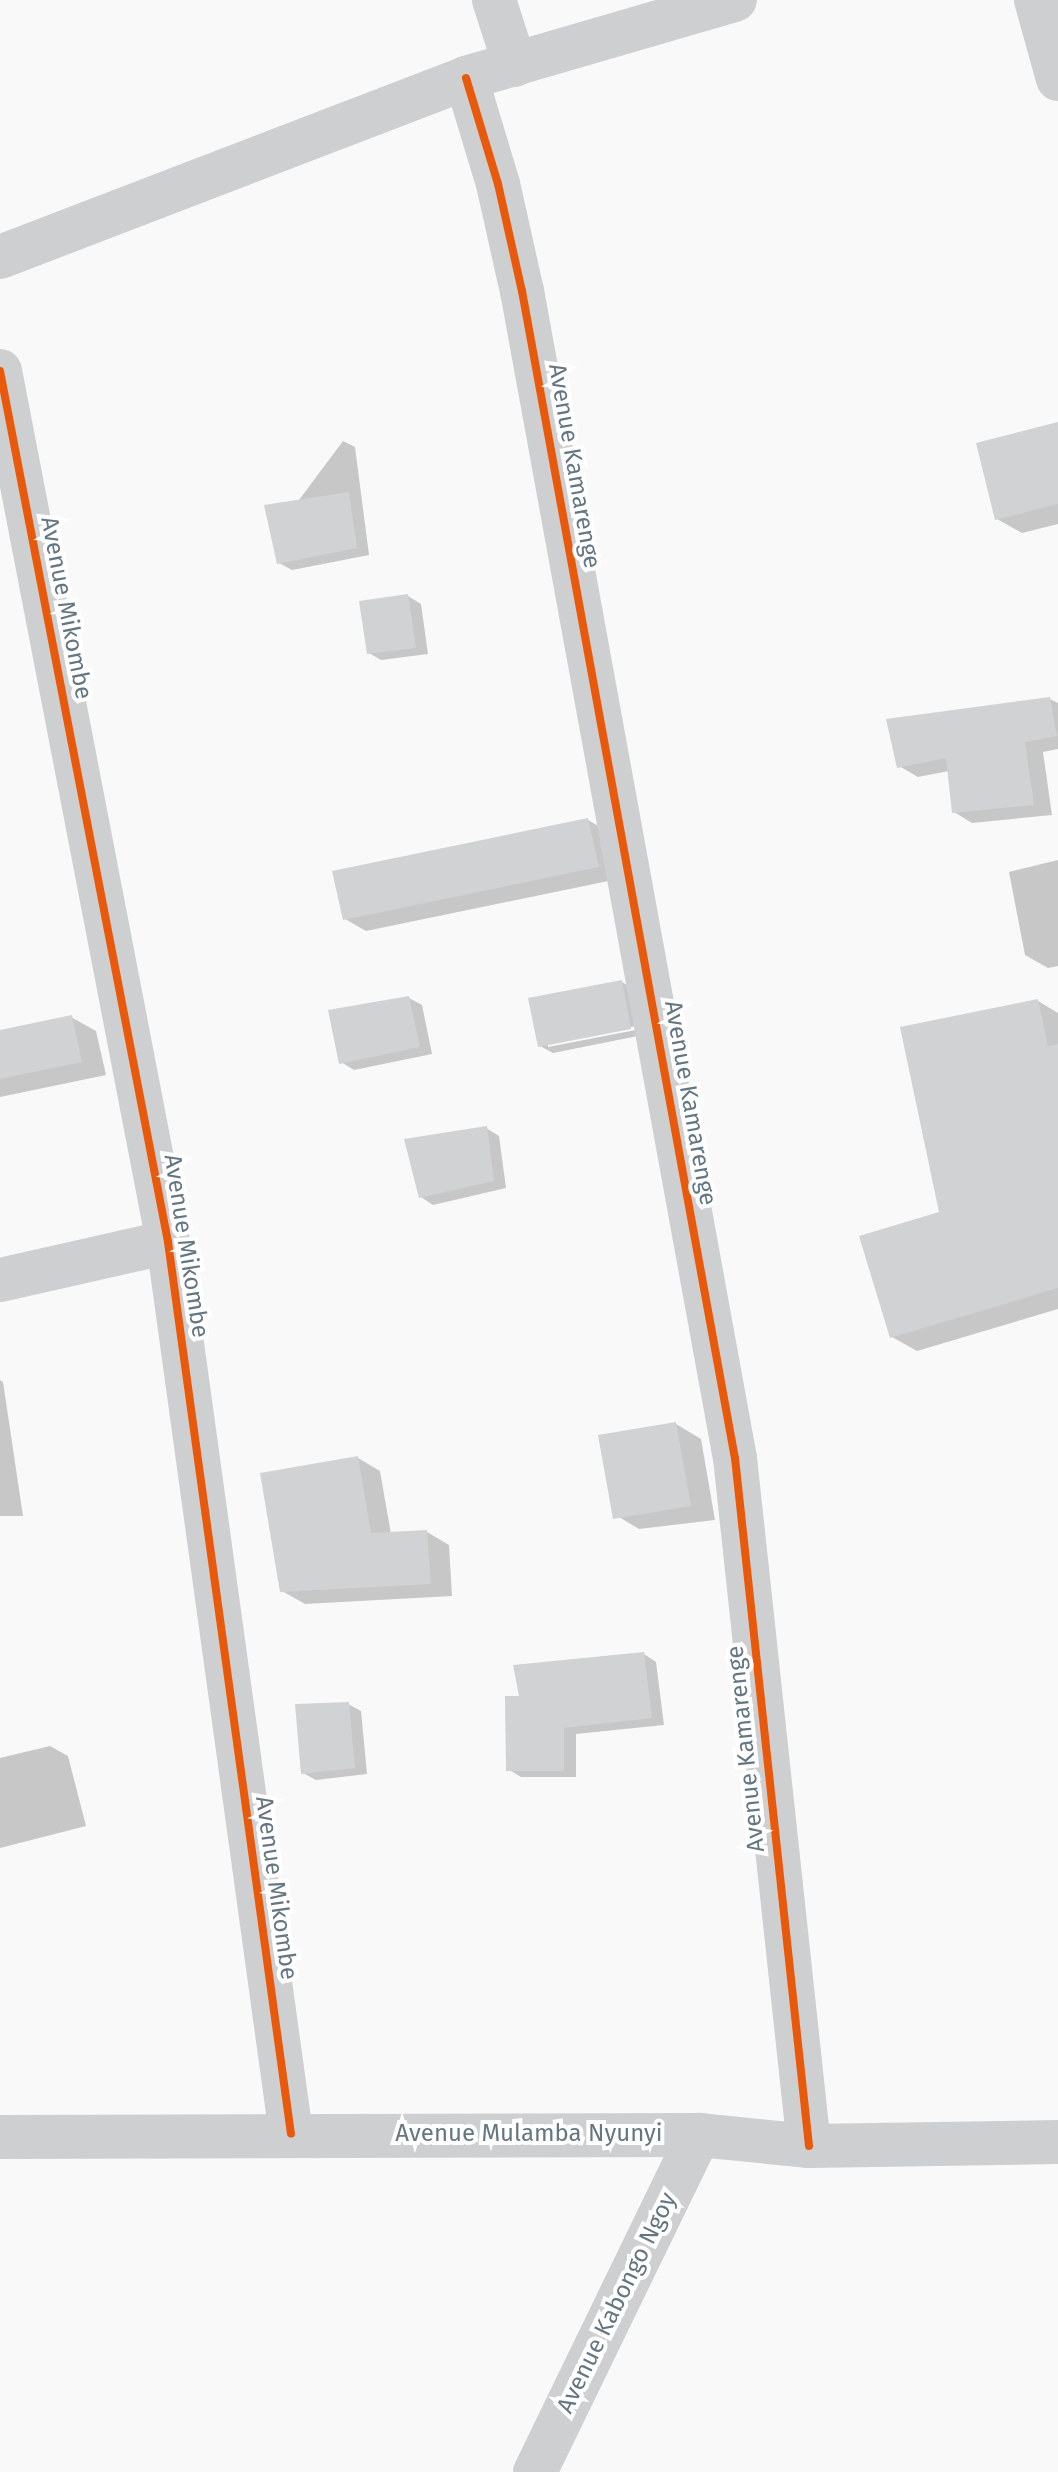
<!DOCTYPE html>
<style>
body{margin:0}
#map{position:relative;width:1058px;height:2472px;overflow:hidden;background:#f9f9f9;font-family:"Fira Sans",sans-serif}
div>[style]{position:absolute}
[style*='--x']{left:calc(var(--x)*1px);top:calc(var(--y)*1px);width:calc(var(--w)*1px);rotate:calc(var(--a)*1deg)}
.shadow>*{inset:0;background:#0003}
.building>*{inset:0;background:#d0d2d3}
.minor>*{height:44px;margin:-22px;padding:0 22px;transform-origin:22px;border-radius:22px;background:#cecfd0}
.cycleway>*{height:8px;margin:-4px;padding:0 4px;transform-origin:4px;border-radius:4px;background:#e8590c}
span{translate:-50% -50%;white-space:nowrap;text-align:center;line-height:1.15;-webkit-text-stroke:8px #fff;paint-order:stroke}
.street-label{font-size:24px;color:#657683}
</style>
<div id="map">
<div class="shadow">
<i style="clip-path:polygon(1058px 428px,1058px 524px,1022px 533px,997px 519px)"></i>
<i style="clip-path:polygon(343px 441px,355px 447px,369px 555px,292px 570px,279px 563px,299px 500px)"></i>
<i style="clip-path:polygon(408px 596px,421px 604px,428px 654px,381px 660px,369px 653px)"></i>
<i style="clip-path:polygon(1050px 699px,1058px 703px,1058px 749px,1043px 752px,1052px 815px,972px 823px,954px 812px,949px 771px,918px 777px,899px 766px)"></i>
<i style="clip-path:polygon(588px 820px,609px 832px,618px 879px,366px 931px,345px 919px)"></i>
<i style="clip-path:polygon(1058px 860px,1058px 966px,1048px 968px,1025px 955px,1009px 872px)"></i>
<i style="clip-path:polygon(evenodd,622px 982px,635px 990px,643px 1035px,553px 1053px,540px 1046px,622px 982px,641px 1025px,641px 1029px,548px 1047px,548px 1043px,641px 1025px)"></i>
<i style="clip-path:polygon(409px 998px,422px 1005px,432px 1054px,354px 1070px,341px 1062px)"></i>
<i style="clip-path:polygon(1038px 1001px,1058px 1013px,1058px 1309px,917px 1351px,892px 1337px,941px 1213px)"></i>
<i style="clip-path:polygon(71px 1017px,96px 1031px,106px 1075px,0 1097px,0 1032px)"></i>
<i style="clip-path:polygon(486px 1128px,499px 1136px,506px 1188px,433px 1205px,421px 1197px)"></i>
<i style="clip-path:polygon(0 1380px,3px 1382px,23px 1516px,0 1516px)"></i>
<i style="clip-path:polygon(676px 1424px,701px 1439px,715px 1520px,639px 1529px,614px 1514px)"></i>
<i style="clip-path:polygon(358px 1458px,380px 1471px,391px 1534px,427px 1532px,449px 1545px,452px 1596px,305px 1604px,282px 1591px)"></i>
<i style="clip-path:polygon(644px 1654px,656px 1662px,664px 1725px,576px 1734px,576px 1777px,521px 1777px,508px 1769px,522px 1698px)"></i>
<i style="clip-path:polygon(348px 1704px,361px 1711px,367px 1774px,316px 1780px,303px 1773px)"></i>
<i style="clip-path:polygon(50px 1746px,68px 1756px,86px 1826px,0 1848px,0 1758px)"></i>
</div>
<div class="building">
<i style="clip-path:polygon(1058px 422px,1058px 504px,995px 520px,976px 443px)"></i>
<i style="clip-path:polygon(349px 492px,357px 548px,277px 564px,264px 505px)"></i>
<i style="clip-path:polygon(408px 594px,416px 648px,367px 654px,359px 601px)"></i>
<i style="clip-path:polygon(1050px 697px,1057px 736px,1025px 742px,1034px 805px,952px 813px,946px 758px,897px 768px,886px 719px)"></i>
<i style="clip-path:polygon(588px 818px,599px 867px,343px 920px,332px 871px)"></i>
<i style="clip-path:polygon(622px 980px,631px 1029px,538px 1047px,528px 998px)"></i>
<i style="clip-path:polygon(409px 996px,420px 1047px,339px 1064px,328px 1010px)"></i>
<i style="clip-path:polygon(1038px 999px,1048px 1046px,1058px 1044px,1058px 1288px,890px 1338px,859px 1236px,939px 1212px,900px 1027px)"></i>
<i style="clip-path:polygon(72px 1015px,82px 1062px,0 1079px,0 1030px)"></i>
<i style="clip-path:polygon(487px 1126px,494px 1181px,419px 1198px,404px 1139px)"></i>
<i style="clip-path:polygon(676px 1422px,691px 1506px,613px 1519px,598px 1435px)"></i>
<i style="clip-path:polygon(358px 1456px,371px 1533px,427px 1530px,431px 1584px,280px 1592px,260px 1473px)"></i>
<i style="clip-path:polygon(644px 1652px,652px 1718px,564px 1728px,564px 1771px,506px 1771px,505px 1696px,519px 1696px,513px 1665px)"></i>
<i style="clip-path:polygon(349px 1702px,355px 1768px,301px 1774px,295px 1704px)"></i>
</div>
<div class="minor">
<i style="--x:494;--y:0;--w:68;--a:72.1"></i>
<i style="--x:1036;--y:0;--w:82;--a:74.4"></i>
<i style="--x:466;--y:78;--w:111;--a:73.2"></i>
<i style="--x:498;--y:184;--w:110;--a:77.4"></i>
<i style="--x:522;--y:291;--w:1186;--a:79.66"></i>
<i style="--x:735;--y:1458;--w:692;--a:83.86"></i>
<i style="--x:0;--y:257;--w:499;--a:-21"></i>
<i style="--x:466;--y:78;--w:280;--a:-16.2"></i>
<i style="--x:0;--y:371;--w:887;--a:79.08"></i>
<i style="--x:168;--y:1242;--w:900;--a:82.15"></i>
<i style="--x:0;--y:1280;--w:172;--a:-12.7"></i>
<i style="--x:0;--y:2137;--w:699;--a:-0.16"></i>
<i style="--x:699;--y:2135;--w:111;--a:5.7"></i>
<i style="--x:809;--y:2146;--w:249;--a:-0.9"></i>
<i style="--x:535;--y:2472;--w:375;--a:-64.1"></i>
</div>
<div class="cycleway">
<i style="--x:466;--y:78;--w:111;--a:73.2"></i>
<i style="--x:498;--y:184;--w:110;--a:77.4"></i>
<i style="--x:522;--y:291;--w:1186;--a:79.66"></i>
<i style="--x:735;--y:1458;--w:692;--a:83.86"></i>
<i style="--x:0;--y:371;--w:887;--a:79.08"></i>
<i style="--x:168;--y:1242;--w:900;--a:82.15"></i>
</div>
<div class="street-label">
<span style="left:574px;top:466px;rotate:80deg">Avenue Kamarenge</span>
<span style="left:66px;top:608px;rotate:79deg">Avenue Mikombe</span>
<span style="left:690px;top:1103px;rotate:80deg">Avenue Kamarenge</span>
<span style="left:186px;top:1246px;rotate:81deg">Avenue Mikombe</span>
<span style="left:746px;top:1749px;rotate:-96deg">Avenue Kamarenge</span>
<span style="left:276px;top:1888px;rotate:82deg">Avenue Mikombe</span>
<span style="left:529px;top:2134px">Avenue Mulamba Nyunyi</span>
<span style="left:617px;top:2303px;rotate:-64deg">Avenue Kabongo Ngoy</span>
</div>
</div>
